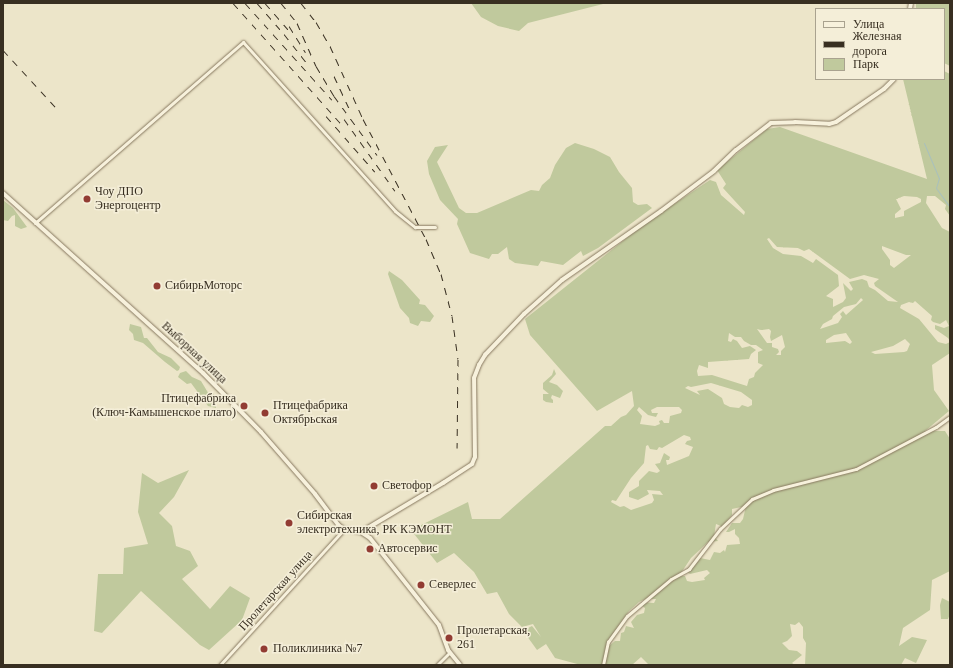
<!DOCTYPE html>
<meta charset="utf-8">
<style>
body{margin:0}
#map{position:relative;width:953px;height:668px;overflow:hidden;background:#ece5c9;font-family:Georgia,serif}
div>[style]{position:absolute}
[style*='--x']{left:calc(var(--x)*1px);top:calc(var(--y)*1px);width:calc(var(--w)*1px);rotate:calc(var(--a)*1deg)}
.green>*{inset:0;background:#c0c99d}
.stream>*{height:1px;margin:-0.5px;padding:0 0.5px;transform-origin:0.5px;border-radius:0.5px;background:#a9c0bc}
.roads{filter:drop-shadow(0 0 1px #87785f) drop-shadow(0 0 1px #87785f)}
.street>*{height:3px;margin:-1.5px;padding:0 1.5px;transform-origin:1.5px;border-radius:1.5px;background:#f7f1dc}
.secondary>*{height:4px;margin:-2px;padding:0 2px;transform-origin:2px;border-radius:2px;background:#f7f1dc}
.rail>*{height:1px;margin-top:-0.5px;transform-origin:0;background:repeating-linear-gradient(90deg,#382f21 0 7px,transparent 0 14px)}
.dots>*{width:11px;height:11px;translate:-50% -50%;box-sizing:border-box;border:2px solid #f4eed8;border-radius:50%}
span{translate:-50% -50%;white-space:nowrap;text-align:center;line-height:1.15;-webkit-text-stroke:3px #f4eed8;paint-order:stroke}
.poi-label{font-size:12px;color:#382f21}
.left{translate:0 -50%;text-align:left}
.right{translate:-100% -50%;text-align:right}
.street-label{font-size:12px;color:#382f21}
.frame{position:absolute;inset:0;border:4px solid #382f21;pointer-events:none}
.legend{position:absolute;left:815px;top:8px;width:130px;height:72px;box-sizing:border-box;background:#f4eed8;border:1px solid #a9a28f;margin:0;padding:5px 7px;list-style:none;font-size:12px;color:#382f21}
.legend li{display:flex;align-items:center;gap:8px;height:20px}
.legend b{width:20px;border:1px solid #a9a28f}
</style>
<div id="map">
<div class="green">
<i style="clip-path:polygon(471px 3px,607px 3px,528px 23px,519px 31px,498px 26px,481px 17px)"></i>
<i style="clip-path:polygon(916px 3px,950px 3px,950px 66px,944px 63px,944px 9px,916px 9px)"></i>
<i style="clip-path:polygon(evenodd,944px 71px,950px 74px,950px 216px,945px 209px,946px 205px,935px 196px,927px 196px,926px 203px,942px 228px,950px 232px,950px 341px,948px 338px,935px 329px,935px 325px,944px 328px,949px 326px,946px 320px,940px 324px,933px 322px,931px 320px,932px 316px,915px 301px,913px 303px,909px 302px,901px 305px,900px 308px,919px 319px,938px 342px,946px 344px,950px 342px,950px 353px,932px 365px,934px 390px,949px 411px,925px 431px,945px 431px,950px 439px,950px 571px,932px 580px,930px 610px,903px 628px,899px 646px,912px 637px,927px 640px,916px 663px,905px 658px,901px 665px,805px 665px,806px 643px,803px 638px,803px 627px,799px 622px,795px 625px,790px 624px,792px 636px,787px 641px,782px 643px,789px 650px,797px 651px,802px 655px,792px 663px,795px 665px,649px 665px,641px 657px,632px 665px,581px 665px,555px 658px,546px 644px,537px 650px,524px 632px,524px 630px,532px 626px,541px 637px,533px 624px,522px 627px,509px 614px,497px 592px,487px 594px,474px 572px,454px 553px,437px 563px,411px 530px,468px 502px,472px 519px,500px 519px,605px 426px,611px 426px,621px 417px,626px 415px,634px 406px,632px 391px,597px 411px,530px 335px,525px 319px,643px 225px,710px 180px,716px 182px,721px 195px,744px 215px,745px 212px,723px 188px,726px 184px,717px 170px,767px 129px,780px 127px,927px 179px,903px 79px,944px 79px,944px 71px,904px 196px,917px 197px,921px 199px,921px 202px,904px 211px,904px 216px,895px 218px,895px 214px,901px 209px,896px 199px,904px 196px,944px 71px,769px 238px,777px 247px,798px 248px,804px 251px,809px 249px,850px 279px,864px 275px,879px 279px,874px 283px,875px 286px,898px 302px,888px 301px,875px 290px,869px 287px,867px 281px,862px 279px,849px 282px,853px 289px,851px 291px,843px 283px,846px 298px,843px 302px,833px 307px,833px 299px,826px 296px,839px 286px,838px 275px,816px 259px,813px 263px,801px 256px,783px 254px,773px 248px,767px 239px,769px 238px,944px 71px,882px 246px,906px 255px,911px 255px,894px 268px,890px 265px,890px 260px,882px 249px,882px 246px,944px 71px,861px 298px,863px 300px,846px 315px,843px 311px,840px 314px,842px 317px,838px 323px,820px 329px,823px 324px,832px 319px,833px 316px,844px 307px,856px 304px,861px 298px,944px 71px,757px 329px,761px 330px,769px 329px,771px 331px,770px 337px,771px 341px,782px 335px,785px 347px,781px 351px,781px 355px,776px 355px,779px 352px,778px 349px,772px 347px,772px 343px,767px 343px,757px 329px,944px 71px,729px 333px,735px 337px,741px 337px,744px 341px,751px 345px,756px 345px,763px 350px,758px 352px,758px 363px,763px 365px,755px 373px,754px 377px,749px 379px,747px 386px,712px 375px,698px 376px,697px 371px,699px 365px,708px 368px,708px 362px,749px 359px,751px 354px,756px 350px,750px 346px,742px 348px,737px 341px,733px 339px,731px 342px,728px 341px,729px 333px,944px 71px,846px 333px,852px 342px,850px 344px,845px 341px,826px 343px,826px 340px,834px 335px,846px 333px,944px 71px,905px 339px,910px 344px,907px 351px,904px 352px,875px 354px,871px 352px,893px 346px,905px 339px,944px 71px,711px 383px,741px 392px,752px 400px,752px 405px,748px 407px,742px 405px,739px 408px,730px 407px,724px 404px,722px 398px,708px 389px,697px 391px,700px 395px,685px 388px,688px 386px,691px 387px,711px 383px,944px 71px,639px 407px,648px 415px,656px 417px,658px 413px,652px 413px,651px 410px,657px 407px,679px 407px,682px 410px,681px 413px,670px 416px,669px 423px,664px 423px,662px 420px,659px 421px,660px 424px,655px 426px,640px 424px,642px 416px,637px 410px,639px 407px,944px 71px,684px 435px,690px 437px,691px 440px,687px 441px,685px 444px,693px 447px,689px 456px,667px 465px,666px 460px,669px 460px,670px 457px,664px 453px,660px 463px,655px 464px,660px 471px,657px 473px,649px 471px,639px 481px,639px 486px,629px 492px,629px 497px,638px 500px,649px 494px,647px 490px,660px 491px,663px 495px,652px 494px,654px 500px,652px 503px,631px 510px,624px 506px,620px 507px,611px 502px,612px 500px,616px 501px,631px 478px,644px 463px,646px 446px,648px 445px,650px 449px,657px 450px,659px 447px,662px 448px,684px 435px,944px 71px,746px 506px,743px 519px,740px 523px,732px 523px,726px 532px,729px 532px,735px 529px,735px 534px,739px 538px,740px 544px,727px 545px,725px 552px,724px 550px,720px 553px,714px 552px,710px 560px,700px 558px,696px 564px,687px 572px,690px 574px,707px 570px,710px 573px,704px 578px,705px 580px,692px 582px,687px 581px,685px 576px,679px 576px,691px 558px,708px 542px,718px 541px,714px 536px,716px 524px,721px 526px,721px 529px,732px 515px,732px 509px,746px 506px,944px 71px,652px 596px,651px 599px,656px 599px,654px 603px,641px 602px,641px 605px,645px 608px,644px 613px,637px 615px,631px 622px,634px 628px,626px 626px,624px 632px,621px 633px,620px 641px,615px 641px,609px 646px,606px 644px,629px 611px,639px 602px,652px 596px)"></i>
<i style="clip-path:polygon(575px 143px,594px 149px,610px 157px,619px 172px,632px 188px,633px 202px,638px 205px,647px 204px,652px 208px,598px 248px,583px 256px,581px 251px,563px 265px,541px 261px,538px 266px,515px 263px,509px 259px,507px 247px,498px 254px,492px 254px,489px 259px,470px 253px,457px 224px,458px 219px,440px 200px,429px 174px,427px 161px,435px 147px,448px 145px,437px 162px,459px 208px,466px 213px,477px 213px,531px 190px,539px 191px,542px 185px,550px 178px,555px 165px,566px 148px)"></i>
<i style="clip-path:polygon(3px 200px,13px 208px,27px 227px,21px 229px,15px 226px,15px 215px,12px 216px,8px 221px,3px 220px)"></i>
<i style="clip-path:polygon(389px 271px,402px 280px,420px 300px,419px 304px,425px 305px,434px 316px,430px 322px,421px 321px,418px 326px,410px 323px,409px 318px,400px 308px,388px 274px)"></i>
<i style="clip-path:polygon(130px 324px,141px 327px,144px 338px,147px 338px,158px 352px,171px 358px,180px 367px,179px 370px,177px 371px,165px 362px,143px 343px,134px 340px,133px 334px,129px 330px)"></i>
<i style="clip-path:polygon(554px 369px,556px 374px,549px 382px,557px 385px,563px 391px,560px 398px,552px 395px,551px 398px,553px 400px,553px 403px,546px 402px,543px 400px,543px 394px,549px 394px,543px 389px,543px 383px,552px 375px)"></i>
<i style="clip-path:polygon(186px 371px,192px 377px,201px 381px,210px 396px,213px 393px,216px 397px,216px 408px,208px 406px,191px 383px,187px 384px,178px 377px,180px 373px)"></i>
<i style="clip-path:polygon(189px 470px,174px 497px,159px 513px,172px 526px,176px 546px,190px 551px,198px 566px,182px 579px,210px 609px,230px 586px,250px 598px,242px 620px,209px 650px,200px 645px,141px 591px,102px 633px,94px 631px,98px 574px,123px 574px,124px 548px,148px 544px,138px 512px,142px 473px,158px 483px)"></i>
<i style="clip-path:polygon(942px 598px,950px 602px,950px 614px,948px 619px,941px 619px,940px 605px)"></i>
</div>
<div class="stream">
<i style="--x:924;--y:143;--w:38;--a:67"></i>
<i style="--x:939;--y:178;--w:10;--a:107"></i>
<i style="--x:936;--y:188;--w:24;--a:54"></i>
</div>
<div class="roads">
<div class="street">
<i style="--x:35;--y:223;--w:276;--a:-41"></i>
<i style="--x:243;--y:42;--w:227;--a:48"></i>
<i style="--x:395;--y:211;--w:26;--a:39"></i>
<i style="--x:415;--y:227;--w:20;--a:0"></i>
<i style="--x:220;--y:665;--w:184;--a:-47.6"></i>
<i style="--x:437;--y:665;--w:18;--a:-45"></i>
<i style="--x:603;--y:665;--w:24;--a:-78"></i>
<i style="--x:608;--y:642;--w:32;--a:-54"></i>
<i style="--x:627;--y:616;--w:57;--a:-40.1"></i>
<i style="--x:671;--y:579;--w:21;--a:-29"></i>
<i style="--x:689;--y:569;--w:51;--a:-52.2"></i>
<i style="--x:720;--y:529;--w:44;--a:-43.2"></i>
<i style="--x:752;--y:499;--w:23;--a:-23"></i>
<i style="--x:773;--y:490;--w:86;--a:-14.2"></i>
<i style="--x:856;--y:469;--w:90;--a:-27.7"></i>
<i style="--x:936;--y:427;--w:17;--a:-36"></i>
</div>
<div class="secondary">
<i style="--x:910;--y:9;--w:6;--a:-81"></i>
<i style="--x:3;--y:193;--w:269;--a:42"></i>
<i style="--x:203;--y:373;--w:83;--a:45.5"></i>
<i style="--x:261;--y:432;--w:82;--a:48.9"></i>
<i style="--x:315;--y:494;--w:39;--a:53"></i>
<i style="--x:338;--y:525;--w:7;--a:34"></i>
<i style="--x:344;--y:529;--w:17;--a:10"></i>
<i style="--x:361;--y:532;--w:11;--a:34"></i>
<i style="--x:370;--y:538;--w:111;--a:51.6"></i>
<i style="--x:439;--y:625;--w:27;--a:70"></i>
<i style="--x:448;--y:650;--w:19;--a:51"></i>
<i style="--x:361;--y:532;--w:96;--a:-30.9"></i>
<i style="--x:443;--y:483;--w:35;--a:-33"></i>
<i style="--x:472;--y:464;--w:8;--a:-67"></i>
<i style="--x:475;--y:457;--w:79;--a:-90.7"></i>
<i style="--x:474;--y:378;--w:14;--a:-69"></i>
<i style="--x:479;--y:365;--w:12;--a:-59"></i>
<i style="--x:485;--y:355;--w:57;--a:-46.4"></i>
<i style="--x:524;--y:314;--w:51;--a:-41.8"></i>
<i style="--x:562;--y:280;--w:121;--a:-34.9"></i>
<i style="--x:661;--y:211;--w:66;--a:-37"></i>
<i style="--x:714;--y:171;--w:30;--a:-44"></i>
<i style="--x:736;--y:150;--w:44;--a:-37.6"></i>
<i style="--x:771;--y:123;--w:24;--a:-2"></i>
<i style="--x:795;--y:122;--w:34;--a:3"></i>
<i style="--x:829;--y:124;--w:7;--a:-16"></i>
<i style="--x:836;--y:122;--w:58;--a:-34.5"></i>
<i style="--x:884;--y:89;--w:14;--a:-45"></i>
</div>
</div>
<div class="rail">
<i style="--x:233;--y:3;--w:166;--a:48.2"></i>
<i style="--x:245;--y:3;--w:130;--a:48.1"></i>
<i style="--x:257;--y:3;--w:41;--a:48.9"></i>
<i style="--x:284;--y:34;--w:41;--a:52"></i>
<i style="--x:265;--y:3;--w:38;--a:49"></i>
<i style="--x:281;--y:3;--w:26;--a:51"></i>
<i style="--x:297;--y:23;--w:47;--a:66.2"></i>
<i style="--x:316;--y:66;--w:35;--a:59"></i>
<i style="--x:334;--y:96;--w:73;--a:53.9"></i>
<i style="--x:301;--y:3;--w:24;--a:52"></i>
<i style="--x:316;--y:22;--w:28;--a:60"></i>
<i style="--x:330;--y:46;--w:80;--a:65.7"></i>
<i style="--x:363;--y:119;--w:136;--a:62.3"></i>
<i style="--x:426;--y:239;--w:38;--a:67"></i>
<i style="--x:441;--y:274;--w:43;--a:75.3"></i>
<i style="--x:452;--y:316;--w:43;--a:82.1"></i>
<i style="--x:458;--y:359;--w:89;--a:90.6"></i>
<i style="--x:289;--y:26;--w:31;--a:58"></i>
<i style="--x:3;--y:50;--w:84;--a:47.4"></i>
<i style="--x:334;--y:76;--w:38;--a:65"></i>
<i style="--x:326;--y:116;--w:74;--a:48.8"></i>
<i style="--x:344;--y:119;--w:88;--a:54.7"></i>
</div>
<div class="dots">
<i style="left:87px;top:199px;background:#923c33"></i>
<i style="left:157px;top:286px;background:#923c33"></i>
<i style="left:244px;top:406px;background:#923c33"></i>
<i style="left:265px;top:413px;background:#923c33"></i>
<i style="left:374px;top:486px;background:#923c33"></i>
<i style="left:289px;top:523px;background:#923c33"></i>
<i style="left:370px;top:549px;background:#923c33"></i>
<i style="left:421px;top:585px;background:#923c33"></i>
<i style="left:449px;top:638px;background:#923c33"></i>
<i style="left:264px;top:649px;background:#923c33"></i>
</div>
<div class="poi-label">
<span class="left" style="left:95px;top:199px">Чоу ДПО<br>Энергоцентр</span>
<span class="left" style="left:165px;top:286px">СибирьМоторс</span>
<span class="right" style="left:236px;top:406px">Птицефабрика<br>(Ключ-Камышенское плато)</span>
<span class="left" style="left:273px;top:413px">Птицефабрика<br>Октябрьская</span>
<span class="left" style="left:382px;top:486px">Светофор</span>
<span class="left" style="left:297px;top:523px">Сибирская<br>электротехника, РК КЭМОНТ</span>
<span class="left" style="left:378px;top:549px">Автосервис</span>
<span class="left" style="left:429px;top:585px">Северлес</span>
<span class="left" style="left:457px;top:638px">Пролетарская,<br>261</span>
<span class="left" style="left:273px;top:649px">Поликлиника №7</span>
</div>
<div class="street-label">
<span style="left:194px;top:353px;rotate:43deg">Выборная улица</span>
<span style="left:276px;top:591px;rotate:-48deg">Пролетарская улица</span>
</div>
<div class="frame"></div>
<ul class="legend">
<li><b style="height:5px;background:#f7f1dc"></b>Улица</li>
<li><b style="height:5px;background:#382f21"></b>Железная дорога</li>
<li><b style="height:11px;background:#c0c99d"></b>Парк</li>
</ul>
</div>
